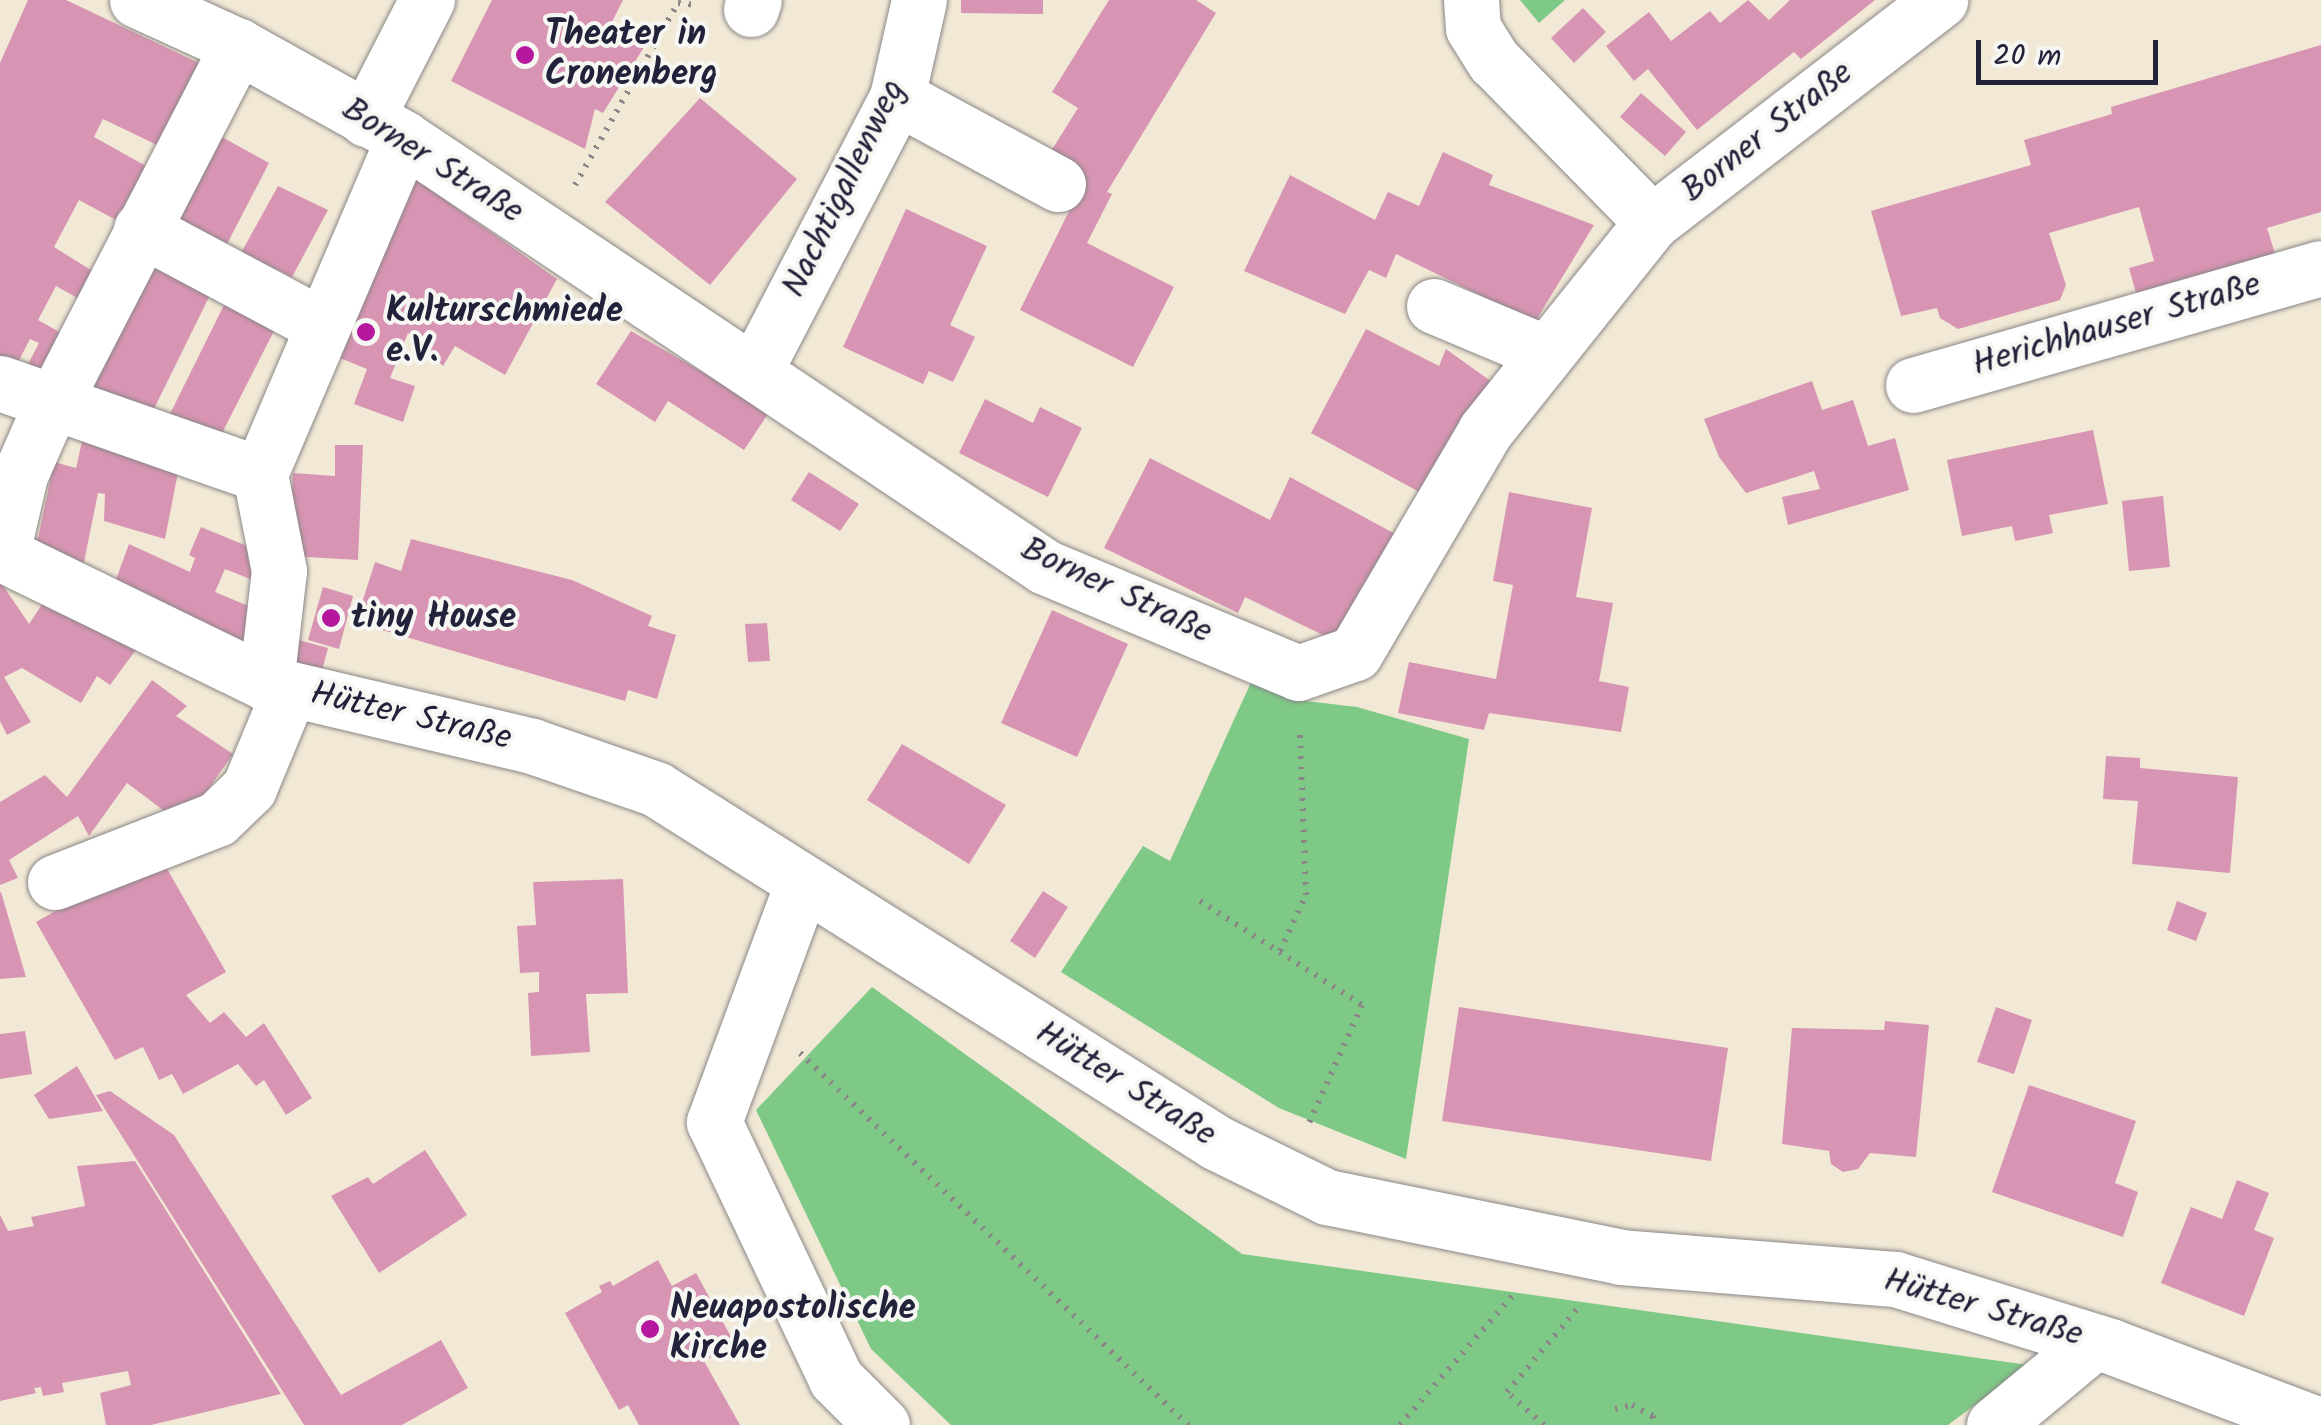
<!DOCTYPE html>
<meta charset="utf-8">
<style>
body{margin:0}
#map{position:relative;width:2321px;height:1425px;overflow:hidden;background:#f1e9d5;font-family:Kalam,sans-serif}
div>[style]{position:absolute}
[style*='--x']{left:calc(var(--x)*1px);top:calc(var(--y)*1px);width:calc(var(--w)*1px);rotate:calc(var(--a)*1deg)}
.green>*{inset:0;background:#7fc986}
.building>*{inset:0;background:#d895b3}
.path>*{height:6px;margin-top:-3px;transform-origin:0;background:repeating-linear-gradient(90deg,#8a8688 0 2.5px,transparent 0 10.5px)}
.roads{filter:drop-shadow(0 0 2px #8a8688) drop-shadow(0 0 2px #8a8688)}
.minor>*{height:55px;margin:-27.5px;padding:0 27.5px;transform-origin:27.5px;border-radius:27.5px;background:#fff}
.dots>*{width:28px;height:28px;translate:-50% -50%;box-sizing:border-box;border:5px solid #f6f6f2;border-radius:50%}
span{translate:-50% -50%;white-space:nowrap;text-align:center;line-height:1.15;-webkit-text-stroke:8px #f6f6f2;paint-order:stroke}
.poi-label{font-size:35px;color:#22223b;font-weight:700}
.left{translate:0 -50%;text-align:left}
.street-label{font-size:35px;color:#22223b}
.scale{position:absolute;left:1976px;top:40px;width:182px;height:45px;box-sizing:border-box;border:5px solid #22223b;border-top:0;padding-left:12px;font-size:30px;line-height:35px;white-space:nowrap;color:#22223b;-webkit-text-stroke:8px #f6f6f2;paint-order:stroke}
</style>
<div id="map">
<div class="green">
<i style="clip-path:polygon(1520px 0,1565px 0,1539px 23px)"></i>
<i style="clip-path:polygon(1252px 680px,1297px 700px,1357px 707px,1469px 739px,1406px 1159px,1279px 1108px,1061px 972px,1143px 846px,1170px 861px)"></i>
<i style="clip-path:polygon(872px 987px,1242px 1254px,2028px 1365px,1948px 1425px,951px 1425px,871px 1349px,756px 1110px)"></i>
</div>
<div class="building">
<i style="clip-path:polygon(28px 0,66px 0,201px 64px,157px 145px,103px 119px,94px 137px,146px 166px,116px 220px,79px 200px,54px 247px,94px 272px,81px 300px,56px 286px,38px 320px,63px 334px,41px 377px,25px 370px,39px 343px,30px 339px,15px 368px,0 362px,0 63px)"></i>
<i style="clip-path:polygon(492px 0,623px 0,610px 26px,646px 44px,603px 113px,595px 109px,585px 149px,451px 81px)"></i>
<i style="clip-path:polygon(961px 0,1043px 0,1043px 14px,961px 13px)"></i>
<i style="clip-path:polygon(1109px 0,1196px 0,1216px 13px,1107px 192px,1112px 194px,1087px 243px,1174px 287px,1133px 367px,1020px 310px,1085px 179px,1048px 156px,1078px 108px,1052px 92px)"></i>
<i style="clip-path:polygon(1748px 0,1769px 20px,1790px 0,1875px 0,1801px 59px,1794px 52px,1697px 130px,1648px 69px,1634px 81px,1606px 46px,1649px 12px,1671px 41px,1710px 11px,1720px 23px)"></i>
<i style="clip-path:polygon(1583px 8px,1606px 32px,1574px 63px,1551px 38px)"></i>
<i style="clip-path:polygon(2321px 45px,2321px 212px,2267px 228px,2278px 263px,2139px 304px,2129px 268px,2154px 261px,2139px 207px,2049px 233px,2066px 285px,2060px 300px,1958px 329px,1940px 318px,1937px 308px,1901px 316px,1871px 211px,2031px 165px,2024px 140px,2112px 114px,2111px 107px)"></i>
<i style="clip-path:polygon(1641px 93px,1686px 132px,1665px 156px,1620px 117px)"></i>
<i style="clip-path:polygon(700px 98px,797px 179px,710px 285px,605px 202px)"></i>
<i style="clip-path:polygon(220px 136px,269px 163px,226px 246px,177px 220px)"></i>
<i style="clip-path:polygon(1443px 152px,1493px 175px,1489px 185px,1594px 225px,1535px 322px,1396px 254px,1386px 278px,1369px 270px,1345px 314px,1244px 271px,1290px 175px,1375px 220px,1388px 192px,1419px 206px)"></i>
<i style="clip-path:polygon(407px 173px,557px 279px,505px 375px,455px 346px,443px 366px,408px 333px,390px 378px,415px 386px,403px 422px,354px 404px,367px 369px,325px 352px)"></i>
<i style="clip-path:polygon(278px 186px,328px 210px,292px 277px,241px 253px)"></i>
<i style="clip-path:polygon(906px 209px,987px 246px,950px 325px,975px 337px,953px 382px,929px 371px,923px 384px,843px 347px)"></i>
<i style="clip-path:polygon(155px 263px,211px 293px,148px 421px,84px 399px)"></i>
<i style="clip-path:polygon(226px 301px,276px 327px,216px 445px,164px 426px)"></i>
<i style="clip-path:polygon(1366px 329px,1439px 366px,1446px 349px,1492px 382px,1423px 494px,1311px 433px)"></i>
<i style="clip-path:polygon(631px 331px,770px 411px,744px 450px,668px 401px,655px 422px,596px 384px)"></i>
<i style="clip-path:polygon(1812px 381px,1822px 410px,1853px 400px,1868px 446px,1895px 438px,1909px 490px,1788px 525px,1782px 497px,1820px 489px,1814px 471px,1746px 493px,1719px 457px,1704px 419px)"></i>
<i style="clip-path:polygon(985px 399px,1033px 423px,1040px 407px,1082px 428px,1048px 497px,959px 453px)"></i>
<i style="clip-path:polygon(2093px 430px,2108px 504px,2049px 515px,2053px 533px,2015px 541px,2012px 526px,1962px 536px,1947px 460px)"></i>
<i style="clip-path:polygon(83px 437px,180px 462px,165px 539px,104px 521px,105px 494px,98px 493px,83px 567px,35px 553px,54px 462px,76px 468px)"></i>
<i style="clip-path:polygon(335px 445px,363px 445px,358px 560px,289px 556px,293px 473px,335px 476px)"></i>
<i style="clip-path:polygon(1150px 458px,1270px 520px,1290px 477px,1399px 536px,1335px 641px,1245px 597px,1238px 613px,1104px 548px)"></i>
<i style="clip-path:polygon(809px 472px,859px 504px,840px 531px,791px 500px)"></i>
<i style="clip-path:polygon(1509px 492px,1592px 508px,1576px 597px,1613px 603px,1599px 681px,1629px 687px,1621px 732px,1489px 713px,1484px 730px,1398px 713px,1409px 662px,1496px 679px,1513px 585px,1493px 581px)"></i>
<i style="clip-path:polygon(2163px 496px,2170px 567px,2129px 571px,2122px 501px)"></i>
<i style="clip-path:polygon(201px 527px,264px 553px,253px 580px,225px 569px,215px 592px,258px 610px,245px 647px,111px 593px,129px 544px,190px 572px,195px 558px,189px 555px)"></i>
<i style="clip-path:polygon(411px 539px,572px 580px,652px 616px,648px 626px,676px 635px,657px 699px,628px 690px,625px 701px,382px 630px,385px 621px,359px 612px,375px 562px,401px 571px)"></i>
<i style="clip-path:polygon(0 581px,29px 624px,53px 588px,141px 643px,110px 685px,97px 676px,81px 703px,22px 668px,4px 677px,31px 722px,7px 735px,0 721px)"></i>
<i style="clip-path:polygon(323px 587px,353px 596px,339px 649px,308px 640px)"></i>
<i style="clip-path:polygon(1052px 610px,1128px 644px,1077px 757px,1001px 723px)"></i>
<i style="clip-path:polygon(767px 623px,770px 661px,748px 662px,745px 624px)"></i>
<i style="clip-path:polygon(284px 636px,328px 648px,321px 674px,278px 662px)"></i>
<i style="clip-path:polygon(152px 680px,187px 706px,176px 716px,233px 754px,183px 825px,127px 783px,89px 836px,78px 816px,9px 860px,18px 878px,0 885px,0 802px,45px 775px,67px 797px)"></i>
<i style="clip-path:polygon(902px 744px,1006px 805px,969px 864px,867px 800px)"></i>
<i style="clip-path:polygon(2106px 756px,2140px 758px,2140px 768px,2238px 777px,2230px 873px,2132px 864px,2138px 801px,2103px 799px)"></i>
<i style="clip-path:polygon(158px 853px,226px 972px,186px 995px,210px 1023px,224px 1012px,246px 1037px,264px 1023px,312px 1098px,286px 1115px,264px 1080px,256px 1086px,238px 1064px,183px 1094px,172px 1074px,159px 1080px,143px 1047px,115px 1060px,36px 922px)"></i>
<i style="clip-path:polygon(623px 879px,628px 993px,586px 994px,590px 1052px,531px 1056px,528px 993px,539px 992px,539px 972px,520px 973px,517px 926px,536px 925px,533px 882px)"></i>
<i style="clip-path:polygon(1043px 891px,1068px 907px,1035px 958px,1010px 941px)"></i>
<i style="clip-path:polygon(0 892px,1px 892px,26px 977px,0 979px)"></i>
<i style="clip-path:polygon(2177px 901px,2207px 913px,2196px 941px,2167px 930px)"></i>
<i style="clip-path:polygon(1459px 1007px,1728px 1048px,1711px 1161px,1442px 1121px)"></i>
<i style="clip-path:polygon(1996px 1007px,2032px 1020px,2014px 1074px,1977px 1062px)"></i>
<i style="clip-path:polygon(1885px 1021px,1929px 1025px,1916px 1157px,1870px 1153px,1858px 1169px,1843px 1172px,1831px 1164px,1829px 1151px,1782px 1144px,1792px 1028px,1884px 1030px)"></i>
<i style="clip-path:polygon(25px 1031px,32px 1074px,0 1079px,0 1034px)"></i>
<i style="clip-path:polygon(77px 1066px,103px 1111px,49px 1119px,34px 1095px)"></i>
<i style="clip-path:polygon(2029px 1085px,2136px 1121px,2115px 1183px,2138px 1192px,2123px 1237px,1992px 1192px)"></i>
<i style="clip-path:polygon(110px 1091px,174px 1135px,341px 1395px,441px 1340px,468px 1388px,402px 1425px,304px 1425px,96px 1095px)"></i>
<i style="clip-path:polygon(425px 1150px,467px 1215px,379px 1273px,331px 1196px,368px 1177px,373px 1184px)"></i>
<i style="clip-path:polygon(135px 1161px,281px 1394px,151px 1425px,106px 1425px,100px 1393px,131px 1385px,128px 1371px,62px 1383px,64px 1392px,43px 1396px,41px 1387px,34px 1388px,36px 1393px,0 1401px,0 1215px,8px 1231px,34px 1226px,31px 1217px,85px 1206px,77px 1166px)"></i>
<i style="clip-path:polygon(2237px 1180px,2269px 1193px,2254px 1230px,2274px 1238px,2244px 1316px,2161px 1283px,2191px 1207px,2222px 1219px)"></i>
<i style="clip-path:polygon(658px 1260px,672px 1286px,696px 1273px,735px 1344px,704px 1361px,740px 1425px,639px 1425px,628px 1405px,619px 1410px,565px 1313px,602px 1292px,599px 1286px,610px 1281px,613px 1286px)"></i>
</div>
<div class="path">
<i style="--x:575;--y:185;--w:209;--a:-60.5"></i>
<i style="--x:678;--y:3;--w:18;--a:6"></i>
<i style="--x:1200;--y:901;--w:193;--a:32.7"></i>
<i style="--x:1362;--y:1005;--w:132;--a:114.2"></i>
<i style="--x:1280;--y:951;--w:62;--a:-65.1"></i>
<i style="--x:1306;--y:895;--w:167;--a:-92.1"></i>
<i style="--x:800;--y:1053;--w:538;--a:43.79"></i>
<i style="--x:1615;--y:1409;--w:17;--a:-13"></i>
<i style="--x:1632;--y:1405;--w:24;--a:28"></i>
<i style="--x:1653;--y:1416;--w:9;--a:72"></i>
<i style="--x:1400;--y:1425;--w:174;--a:-49"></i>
<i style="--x:1544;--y:1425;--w:50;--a:-138.3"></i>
<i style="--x:1507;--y:1392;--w:110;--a:-49.8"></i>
</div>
<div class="roads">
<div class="minor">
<i style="--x:137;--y:0;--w:111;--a:24.5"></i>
<i style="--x:238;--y:46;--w:189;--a:29.1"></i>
<i style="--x:403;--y:138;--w:772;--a:33.75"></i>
<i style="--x:1045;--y:567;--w:274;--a:22.7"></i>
<i style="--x:1298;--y:673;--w:60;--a:-19.3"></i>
<i style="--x:1355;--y:653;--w:257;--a:-59.6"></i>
<i style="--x:1485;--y:431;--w:268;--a:-51.4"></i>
<i style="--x:1652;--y:222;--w:364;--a:-37.6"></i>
<i style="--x:1471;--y:0;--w:28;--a:86"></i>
<i style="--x:1473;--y:28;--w:39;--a:58"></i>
<i style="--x:1494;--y:61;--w:226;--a:45.5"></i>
<i style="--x:751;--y:9;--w:9;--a:-72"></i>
<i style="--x:897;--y:97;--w:183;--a:28.4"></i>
<i style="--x:366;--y:119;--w:134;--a:-62.9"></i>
<i style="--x:141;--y:229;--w:202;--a:28.1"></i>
<i style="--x:1434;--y:306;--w:121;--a:22.8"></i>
<i style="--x:754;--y:372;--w:310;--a:-62.5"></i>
<i style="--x:897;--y:97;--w:99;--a:-77.2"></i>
<i style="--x:0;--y:383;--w:275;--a:19.3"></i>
<i style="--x:1913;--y:385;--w:424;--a:-16"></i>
<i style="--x:0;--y:553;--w:296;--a:26"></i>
<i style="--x:266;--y:683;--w:273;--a:13.3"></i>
<i style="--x:532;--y:746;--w:131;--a:19.1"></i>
<i style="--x:656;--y:789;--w:663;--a:32.25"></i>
<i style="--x:1217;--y:1143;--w:123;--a:26.1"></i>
<i style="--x:1327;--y:1197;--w:300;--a:11.5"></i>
<i style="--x:1621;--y:1257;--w:275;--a:4.6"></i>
<i style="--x:1895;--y:1279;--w:225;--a:17.3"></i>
<i style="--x:2110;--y:1346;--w:223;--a:20.7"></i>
<i style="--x:2;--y:553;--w:80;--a:-77"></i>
<i style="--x:20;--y:475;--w:55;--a:-66.3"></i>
<i style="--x:42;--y:425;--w:427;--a:-62.7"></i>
<i style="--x:266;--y:683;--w:113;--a:-83.4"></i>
<i style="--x:279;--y:571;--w:99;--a:-101.1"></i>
<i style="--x:260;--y:474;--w:365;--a:-66.9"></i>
<i style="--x:55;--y:882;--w:174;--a:-21.3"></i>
<i style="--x:217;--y:819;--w:45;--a:-44.1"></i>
<i style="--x:249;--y:788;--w:107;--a:-67.5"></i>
<i style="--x:802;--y:884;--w:254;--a:110.3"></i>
<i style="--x:714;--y:1122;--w:284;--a:64.6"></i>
<i style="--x:836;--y:1379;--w:65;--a:45"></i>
<i style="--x:1994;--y:1425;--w:131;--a:-39.7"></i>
</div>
</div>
<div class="dots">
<i style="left:525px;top:55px;background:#b5179e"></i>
<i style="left:366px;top:332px;background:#b5179e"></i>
<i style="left:331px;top:618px;background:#b5179e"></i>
<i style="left:650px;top:1329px;background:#b5179e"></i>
</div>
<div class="poi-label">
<span class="left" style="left:545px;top:55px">Theater in<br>Cronenberg</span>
<span class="left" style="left:386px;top:332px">Kulturschmiede<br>e.V.</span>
<span class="left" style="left:351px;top:618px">tiny House</span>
<span class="left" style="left:670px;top:1329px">Neuapostolische<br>Kirche</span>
</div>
<div class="street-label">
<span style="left:1768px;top:133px;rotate:-38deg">Borner Straße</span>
<span style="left:432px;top:162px;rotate:32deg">Borner Straße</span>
<span style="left:845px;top:189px;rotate:-64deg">Nachtigallenweg</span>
<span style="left:2117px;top:326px;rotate:-16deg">Herichhauser Straße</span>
<span style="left:1116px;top:592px;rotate:25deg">Borner Straße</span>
<span style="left:411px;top:717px;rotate:13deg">Hütter Straße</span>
<span style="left:1125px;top:1085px;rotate:32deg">Hütter Straße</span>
<span style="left:1983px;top:1309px;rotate:16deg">Hütter Straße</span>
</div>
<div class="scale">20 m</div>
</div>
